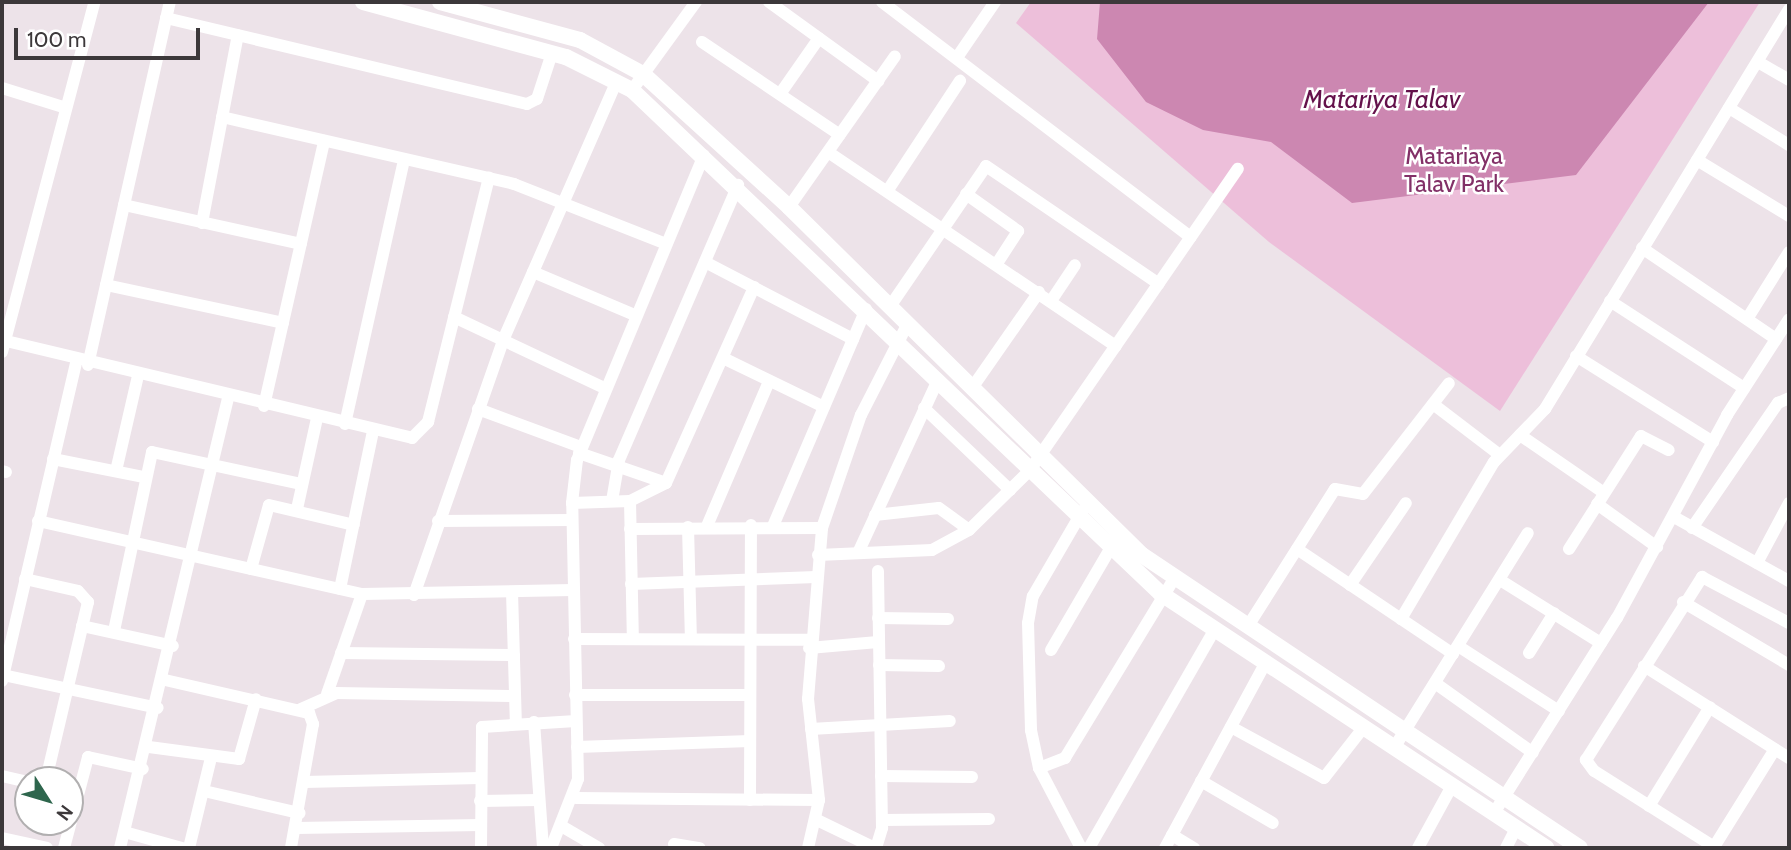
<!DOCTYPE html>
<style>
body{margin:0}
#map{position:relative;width:1791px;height:850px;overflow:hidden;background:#ede3e9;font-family:Cabin,sans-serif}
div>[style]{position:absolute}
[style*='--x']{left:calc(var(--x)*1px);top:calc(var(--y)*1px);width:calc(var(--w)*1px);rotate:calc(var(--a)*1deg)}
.green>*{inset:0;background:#edbfda}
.water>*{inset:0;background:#cc87b1}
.minor>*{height:12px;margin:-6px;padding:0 6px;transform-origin:6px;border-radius:6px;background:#fff}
.secondary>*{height:16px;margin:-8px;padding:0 8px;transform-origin:8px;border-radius:8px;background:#fff}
span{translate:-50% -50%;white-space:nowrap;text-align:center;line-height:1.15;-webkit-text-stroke:5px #fff;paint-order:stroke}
.park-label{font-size:24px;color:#823067}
.water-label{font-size:26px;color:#64114b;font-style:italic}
.frame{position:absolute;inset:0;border:4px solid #3c383a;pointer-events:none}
.north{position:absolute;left:14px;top:766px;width:70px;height:70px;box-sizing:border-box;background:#fff;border:2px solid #b1afb0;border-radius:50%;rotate:127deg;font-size:19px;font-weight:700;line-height:28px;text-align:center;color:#3c383a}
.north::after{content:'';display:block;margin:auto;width:24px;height:32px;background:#2e664d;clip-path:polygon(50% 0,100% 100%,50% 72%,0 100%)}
.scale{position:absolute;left:14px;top:28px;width:186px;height:32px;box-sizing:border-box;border:4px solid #3c383a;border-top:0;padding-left:9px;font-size:21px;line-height:24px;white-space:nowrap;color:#3c383a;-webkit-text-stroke:5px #fff;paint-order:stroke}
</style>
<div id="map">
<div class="green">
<i style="clip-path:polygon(1031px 2px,1760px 2px,1500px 411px,1269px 242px,1016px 23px)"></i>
</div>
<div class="water">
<i style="clip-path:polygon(1100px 2px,1709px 2px,1576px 175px,1352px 203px,1271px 142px,1203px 130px,1146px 102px,1097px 39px)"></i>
</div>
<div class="minor">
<i style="--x:769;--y:2;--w:135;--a:35.9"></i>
<i style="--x:882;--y:2;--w:388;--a:37.3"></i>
<i style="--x:166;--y:18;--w:371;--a:13.4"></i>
<i style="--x:527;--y:104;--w:11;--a:-27"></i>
<i style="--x:537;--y:99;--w:48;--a:-71.9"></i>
<i style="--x:702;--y:42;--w:166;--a:34"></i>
<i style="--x:958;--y:56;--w:65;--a:-55.6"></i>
<i style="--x:1758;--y:62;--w:36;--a:30"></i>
<i style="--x:2;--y:88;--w:64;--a:17.3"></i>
<i style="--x:632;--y:90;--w:109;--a:-54"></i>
<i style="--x:780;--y:94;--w:68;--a:-55.1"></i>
<i style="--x:1729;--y:108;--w:70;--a:31.7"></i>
<i style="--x:222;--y:117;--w:300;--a:12.9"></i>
<i style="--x:514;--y:184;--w:163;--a:21.5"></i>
<i style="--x:828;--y:152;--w:347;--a:34"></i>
<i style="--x:1697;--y:160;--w:108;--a:31.3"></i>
<i style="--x:888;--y:190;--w:131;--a:-56.6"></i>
<i style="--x:966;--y:194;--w:64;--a:35.4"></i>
<i style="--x:1018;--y:231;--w:40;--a:122.9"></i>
<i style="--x:124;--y:205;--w:181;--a:12.4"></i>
<i style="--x:789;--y:207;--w:184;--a:-54.9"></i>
<i style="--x:202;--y:223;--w:191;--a:-79.2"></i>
<i style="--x:1642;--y:248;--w:162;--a:34.2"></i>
<i style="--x:705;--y:262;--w:167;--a:27.5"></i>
<i style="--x:533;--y:272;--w:111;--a:22.9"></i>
<i style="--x:106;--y:285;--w:181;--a:12.1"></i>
<i style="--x:1051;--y:301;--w:43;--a:-56.3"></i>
<i style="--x:1610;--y:301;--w:160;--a:33"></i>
<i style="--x:891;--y:305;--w:168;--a:-55.6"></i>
<i style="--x:986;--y:166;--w:209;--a:34.3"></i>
<i style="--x:454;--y:317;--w:166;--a:25.3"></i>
<i style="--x:1747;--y:319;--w:79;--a:-57.9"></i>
<i style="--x:2;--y:340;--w:422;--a:13.4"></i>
<i style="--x:412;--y:438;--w:23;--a:-45"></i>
<i style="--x:428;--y:422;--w:252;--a:-76"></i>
<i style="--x:2;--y:352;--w:361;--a:-75.2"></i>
<i style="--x:1576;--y:356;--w:162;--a:32.1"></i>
<i style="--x:723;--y:358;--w:112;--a:25.9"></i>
<i style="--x:88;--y:365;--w:372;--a:-77.3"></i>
<i style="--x:972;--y:388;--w:117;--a:-55.1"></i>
<i style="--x:1433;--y:404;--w:84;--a:37.3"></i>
<i style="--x:264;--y:406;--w:272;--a:-77.2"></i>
<i style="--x:924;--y:408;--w:119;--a:43.6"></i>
<i style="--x:478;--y:409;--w:110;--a:20.3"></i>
<i style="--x:345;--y:424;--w:271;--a:-77.4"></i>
<i style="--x:1520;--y:435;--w:102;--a:34.6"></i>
<i style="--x:579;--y:453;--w:92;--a:19"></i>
<i style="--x:53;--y:459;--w:93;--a:11.2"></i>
<i style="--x:2;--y:471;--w:4;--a:14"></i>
<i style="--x:116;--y:471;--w:98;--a:-77"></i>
<i style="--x:612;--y:501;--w:42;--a:-80.3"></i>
<i style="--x:619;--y:460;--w:300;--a:-66.6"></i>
<i style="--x:630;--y:501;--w:138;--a:88.8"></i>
<i style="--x:572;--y:503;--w:58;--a:-2"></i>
<i style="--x:630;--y:501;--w:40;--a:-26.6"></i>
<i style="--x:666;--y:483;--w:215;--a:-65.8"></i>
<i style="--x:1597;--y:504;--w:74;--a:35.6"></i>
<i style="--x:297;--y:509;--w:93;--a:-77.6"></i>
<i style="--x:875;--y:515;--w:64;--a:-6.2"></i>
<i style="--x:939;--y:508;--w:37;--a:36"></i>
<i style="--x:1674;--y:517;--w:132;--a:29.1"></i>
<i style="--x:38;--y:521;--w:332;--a:12.7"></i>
<i style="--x:362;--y:594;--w:211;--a:-1.1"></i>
<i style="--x:438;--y:521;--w:134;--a:-0.4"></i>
<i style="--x:707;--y:526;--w:158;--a:-66.8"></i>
<i style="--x:773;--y:526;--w:236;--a:-66.8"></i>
<i style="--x:688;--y:527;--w:112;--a:88.5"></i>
<i style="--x:1692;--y:528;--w:152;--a:-55.5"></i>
<i style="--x:1778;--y:403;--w:12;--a:-24"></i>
<i style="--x:630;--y:529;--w:192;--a:-0.3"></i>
<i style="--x:1297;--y:549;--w:188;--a:33.9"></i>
<i style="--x:1569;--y:549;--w:134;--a:-57.5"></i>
<i style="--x:1641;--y:436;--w:31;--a:27"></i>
<i style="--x:858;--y:553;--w:191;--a:-65.2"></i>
<i style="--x:818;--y:555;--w:114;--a:-2.5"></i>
<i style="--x:932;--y:550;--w:42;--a:-28.4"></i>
<i style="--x:969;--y:530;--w:86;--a:-44.5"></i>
<i style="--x:1030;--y:470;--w:366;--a:-55.4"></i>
<i style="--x:1757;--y:563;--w:68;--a:-61.9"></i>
<i style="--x:251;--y:569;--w:66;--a:-74.3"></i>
<i style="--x:269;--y:505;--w:87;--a:13.2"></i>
<i style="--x:25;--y:579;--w:54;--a:12.8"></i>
<i style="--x:78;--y:591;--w:15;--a:48"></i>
<i style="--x:88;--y:602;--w:183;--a:103.3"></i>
<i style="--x:1500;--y:580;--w:119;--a:32"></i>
<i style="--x:631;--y:584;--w:185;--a:-2.2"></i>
<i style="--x:1350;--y:585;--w:99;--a:-55.7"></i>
<i style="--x:340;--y:589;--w:161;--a:-78.2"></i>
<i style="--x:512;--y:592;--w:131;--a:88.3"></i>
<i style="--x:414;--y:595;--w:272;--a:-70.7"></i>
<i style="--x:504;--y:338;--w:281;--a:-66.3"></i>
<i style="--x:1683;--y:602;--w:123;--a:30.7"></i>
<i style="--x:878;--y:618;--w:70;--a:0.8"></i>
<i style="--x:1401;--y:619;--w:182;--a:-59.4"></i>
<i style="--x:1494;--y:462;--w:74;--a:-46.1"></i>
<i style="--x:1545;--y:409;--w:468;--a:-58.6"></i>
<i style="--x:82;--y:626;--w:93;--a:12.4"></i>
<i style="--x:1248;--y:626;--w:162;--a:-57.6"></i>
<i style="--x:1335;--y:489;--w:28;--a:10"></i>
<i style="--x:1363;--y:494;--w:140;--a:-52.2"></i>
<i style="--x:114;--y:631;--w:183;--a:-78"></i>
<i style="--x:152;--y:452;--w:152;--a:12.1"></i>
<i style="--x:574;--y:639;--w:235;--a:0.2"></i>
<i style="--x:1458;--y:646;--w:120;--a:32.8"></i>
<i style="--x:809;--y:648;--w:69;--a:-5"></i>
<i style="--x:1051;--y:650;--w:117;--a:-59.7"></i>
<i style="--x:341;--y:653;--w:173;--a:0.7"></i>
<i style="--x:1529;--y:653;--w:47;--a:-58"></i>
<i style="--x:879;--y:665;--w:60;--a:1"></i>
<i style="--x:1644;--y:666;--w:172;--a:32.4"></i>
<i style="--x:3;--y:675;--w:158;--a:12"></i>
<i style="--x:165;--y:680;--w:148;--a:12.9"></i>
<i style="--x:309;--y:713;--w:12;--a:70"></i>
<i style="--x:313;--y:724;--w:126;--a:100.1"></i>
<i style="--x:2;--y:681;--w:327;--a:-76.9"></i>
<i style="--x:1435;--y:683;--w:120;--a:35.5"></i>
<i style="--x:327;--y:694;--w:106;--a:-70.7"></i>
<i style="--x:575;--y:695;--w:175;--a:0"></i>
<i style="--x:301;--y:709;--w:39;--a:-24"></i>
<i style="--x:337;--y:693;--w:178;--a:1"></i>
<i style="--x:534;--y:722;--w:126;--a:85.9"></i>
<i style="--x:1231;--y:727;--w:106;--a:28.7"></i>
<i style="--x:1324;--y:778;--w:63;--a:-52"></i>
<i style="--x:811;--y:729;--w:139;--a:-3.3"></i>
<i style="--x:149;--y:747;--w:91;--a:7.6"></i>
<i style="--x:239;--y:759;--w:62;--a:-74.2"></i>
<i style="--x:577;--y:747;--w:173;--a:-2"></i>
<i style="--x:1394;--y:748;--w:253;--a:-58.1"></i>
<i style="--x:1039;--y:768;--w:28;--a:-21"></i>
<i style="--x:1065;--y:758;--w:210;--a:-58.7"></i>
<i style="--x:2;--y:776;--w:27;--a:13"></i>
<i style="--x:881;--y:776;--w:91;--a:0.6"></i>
<i style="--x:1201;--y:781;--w:83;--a:30.3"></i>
<i style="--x:304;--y:782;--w:176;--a:-1.3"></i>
<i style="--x:204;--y:791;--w:98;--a:13"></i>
<i style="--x:576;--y:798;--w:243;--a:0.5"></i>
<i style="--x:750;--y:800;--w:275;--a:-89.8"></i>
<i style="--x:480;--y:801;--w:59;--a:-1"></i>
<i style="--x:1649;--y:806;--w:116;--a:-58.4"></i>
<i style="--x:1494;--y:813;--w:231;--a:-57.8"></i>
<i style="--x:1617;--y:618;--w:231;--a:-61.5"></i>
<i style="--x:1727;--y:415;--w:114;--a:-57.1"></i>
<i style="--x:817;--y:820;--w:64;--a:25.8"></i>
<i style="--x:882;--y:820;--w:107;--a:-0.5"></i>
<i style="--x:563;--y:827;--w:42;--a:30.3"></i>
<i style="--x:296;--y:828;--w:185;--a:-0.9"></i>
<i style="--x:128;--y:833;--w:56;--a:15.5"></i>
<i style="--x:1172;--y:835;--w:26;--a:31"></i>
<i style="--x:2;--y:838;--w:46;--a:12.5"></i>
<i style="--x:674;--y:844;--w:26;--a:9"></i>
<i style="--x:1714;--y:847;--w:115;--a:-58.1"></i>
<i style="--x:64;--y:848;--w:94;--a:-75.2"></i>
<i style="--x:88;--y:757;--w:56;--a:12.3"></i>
<i style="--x:120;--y:848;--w:464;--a:-76.5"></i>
<i style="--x:189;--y:848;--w:93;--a:-76.3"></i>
<i style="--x:481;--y:848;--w:121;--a:-89.5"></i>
<i style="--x:482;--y:727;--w:94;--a:-3.7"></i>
<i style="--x:551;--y:848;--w:74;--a:-68.6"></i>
<i style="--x:578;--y:779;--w:276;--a:-91.2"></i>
<i style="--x:572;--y:503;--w:43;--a:-83.4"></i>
<i style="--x:577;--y:460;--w:330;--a:-67.4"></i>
<i style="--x:808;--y:848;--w:49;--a:-77.1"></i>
<i style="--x:819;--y:800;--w:102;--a:-96.2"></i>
<i style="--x:808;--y:699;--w:172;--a:-85.3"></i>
<i style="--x:822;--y:528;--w:120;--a:-71"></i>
<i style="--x:861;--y:415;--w:103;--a:-62.9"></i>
<i style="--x:876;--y:848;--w:21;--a:-73"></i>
<i style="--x:882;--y:828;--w:257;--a:-90.9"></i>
<i style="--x:1081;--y:848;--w:90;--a:-117.7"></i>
<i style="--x:1039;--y:768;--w:39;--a:-102"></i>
<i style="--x:1031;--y:730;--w:107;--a:-91.6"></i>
<i style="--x:1028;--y:623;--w:27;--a:-80"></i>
<i style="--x:1033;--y:596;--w:99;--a:-59.8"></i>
<i style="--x:1089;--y:848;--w:250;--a:-60.1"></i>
<i style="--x:1165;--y:848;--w:209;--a:-61.5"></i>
<i style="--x:1418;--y:848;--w:71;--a:-61.3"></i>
<i style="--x:1506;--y:848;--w:22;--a:-63"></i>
<i style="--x:1716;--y:848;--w:144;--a:-147.7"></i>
<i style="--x:1594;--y:771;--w:14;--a:-126"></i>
<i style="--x:1586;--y:760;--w:217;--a:-57.6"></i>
<i style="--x:1702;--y:577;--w:98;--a:27.9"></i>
</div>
<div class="secondary">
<i style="--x:363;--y:2;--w:210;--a:15.2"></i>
<i style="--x:566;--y:57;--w:74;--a:26.6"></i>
<i style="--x:632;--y:90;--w:729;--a:43.61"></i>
<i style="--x:1160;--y:593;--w:463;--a:33.4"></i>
<i style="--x:440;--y:2;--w:145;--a:15.2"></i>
<i style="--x:580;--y:40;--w:72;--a:28.4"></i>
<i style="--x:643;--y:74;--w:197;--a:42.3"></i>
<i style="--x:789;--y:207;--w:496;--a:44.6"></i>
<i style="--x:1142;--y:555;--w:527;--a:33.78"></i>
</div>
<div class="park-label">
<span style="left:1454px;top:170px">Matariaya<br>Talav Park</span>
</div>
<div class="water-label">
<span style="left:1382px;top:100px">Matariya Talav</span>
</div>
<div class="frame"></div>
<div class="north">N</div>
<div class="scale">100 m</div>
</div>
